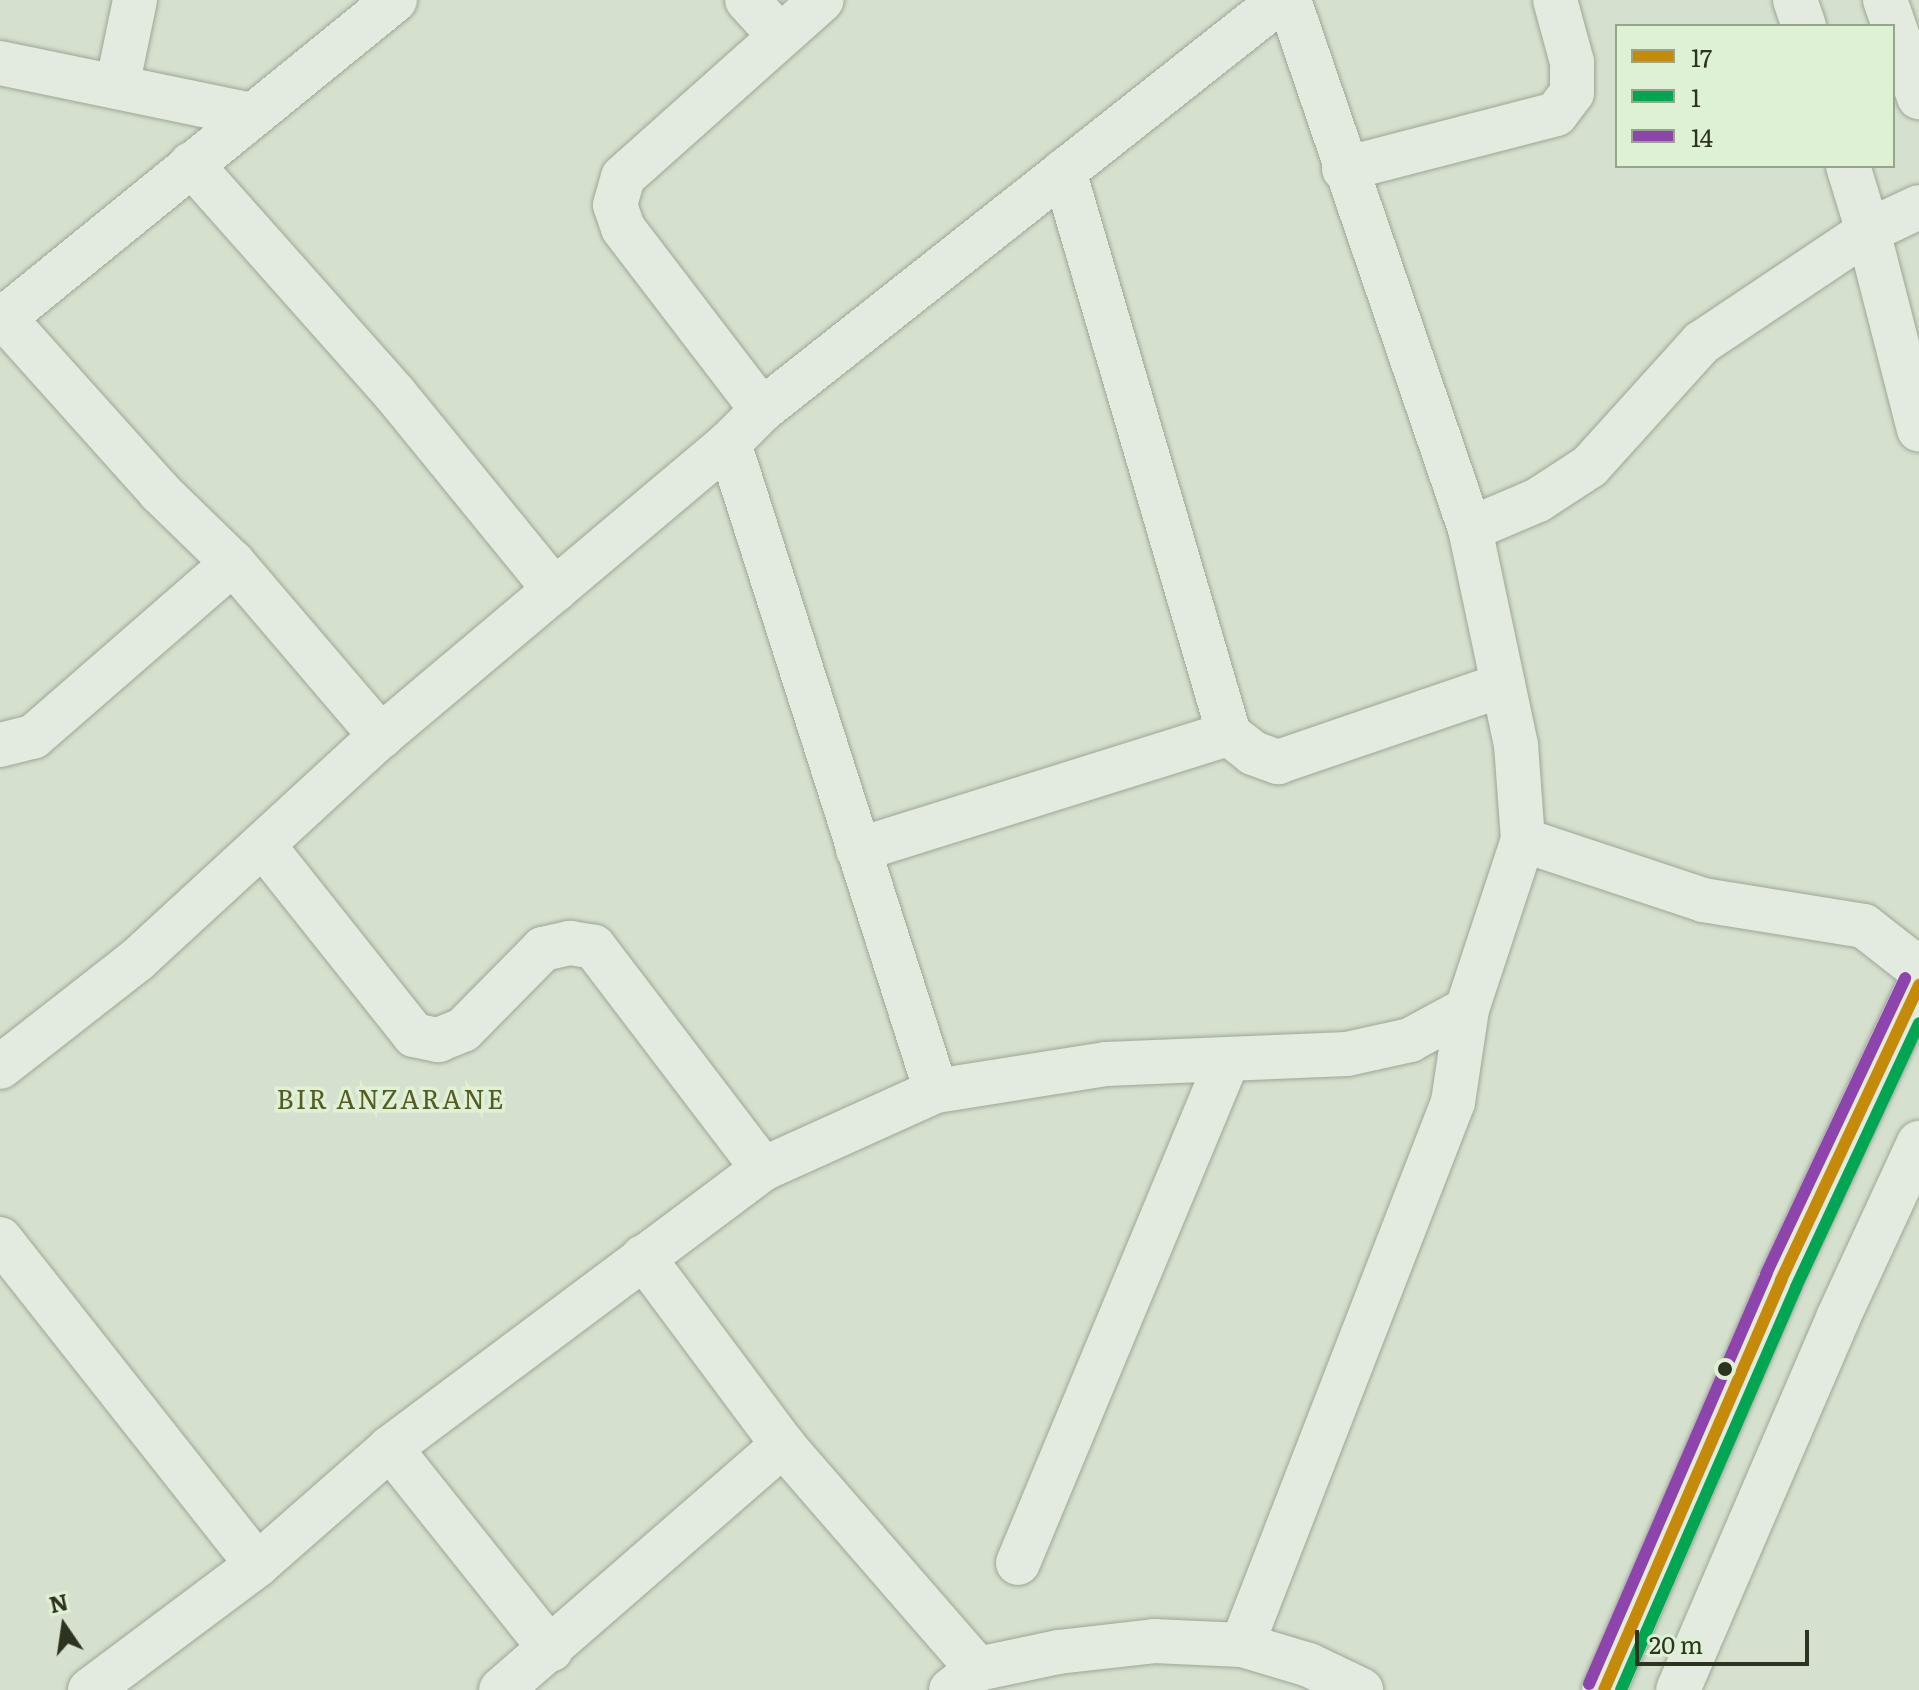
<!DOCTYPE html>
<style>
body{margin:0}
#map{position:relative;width:1919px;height:1690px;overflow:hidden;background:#d5e1ce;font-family:Literata,serif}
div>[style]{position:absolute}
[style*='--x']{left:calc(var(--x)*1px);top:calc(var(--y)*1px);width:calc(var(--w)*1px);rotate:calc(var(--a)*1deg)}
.roads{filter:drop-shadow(0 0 2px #9da697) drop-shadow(0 0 2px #9da697)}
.minor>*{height:44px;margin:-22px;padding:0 22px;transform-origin:22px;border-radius:22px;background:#e3eadf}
.secondary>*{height:44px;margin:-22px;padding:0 22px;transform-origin:22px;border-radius:22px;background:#e3eadf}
.bus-1>*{height:12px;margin:-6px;padding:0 6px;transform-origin:6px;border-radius:6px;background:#c48a08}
.bus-2>*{height:12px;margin:-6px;padding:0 6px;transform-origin:6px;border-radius:6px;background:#00a651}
.bus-3>*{height:12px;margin:-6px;padding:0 6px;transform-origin:6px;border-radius:6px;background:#8e44ad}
.dots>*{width:22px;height:22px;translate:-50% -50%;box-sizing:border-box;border:4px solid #dff1d5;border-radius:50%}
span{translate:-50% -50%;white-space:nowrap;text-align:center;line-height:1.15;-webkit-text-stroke:7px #dff1d5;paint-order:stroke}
.quarter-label{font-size:26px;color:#545c24;letter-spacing:2px}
.legend{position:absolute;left:1615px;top:24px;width:280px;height:144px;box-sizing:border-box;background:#dff1d5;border:2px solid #97a58d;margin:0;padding:10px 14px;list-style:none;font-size:24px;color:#2c3420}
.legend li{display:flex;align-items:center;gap:16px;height:40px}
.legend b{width:40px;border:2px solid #97a58d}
.north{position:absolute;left:24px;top:1586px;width:80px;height:80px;-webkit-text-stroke:6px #dff1d5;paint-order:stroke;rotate:347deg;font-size:22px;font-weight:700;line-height:32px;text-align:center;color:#2c3420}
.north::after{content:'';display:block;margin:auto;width:28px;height:36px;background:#2c3420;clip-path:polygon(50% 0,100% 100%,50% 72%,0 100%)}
.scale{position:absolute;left:1635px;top:1630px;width:174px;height:36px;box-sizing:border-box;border:4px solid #2c3420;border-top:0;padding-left:10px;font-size:24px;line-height:28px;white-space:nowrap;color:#2c3420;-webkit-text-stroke:6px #dff1d5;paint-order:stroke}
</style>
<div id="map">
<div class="roads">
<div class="minor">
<i style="--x:747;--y:0;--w:47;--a:47.6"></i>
<i style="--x:0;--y:63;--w:256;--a:11.7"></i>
<i style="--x:117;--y:87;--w:89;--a:-78.3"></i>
<i style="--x:191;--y:164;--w:307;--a:48.4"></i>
<i style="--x:395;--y:394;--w:253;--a:50.8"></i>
<i style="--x:1344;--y:169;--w:219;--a:-14.5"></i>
<i style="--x:1556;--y:114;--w:26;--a:-53"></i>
<i style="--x:1572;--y:93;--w:31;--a:-90"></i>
<i style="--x:1572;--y:62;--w:64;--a:-105.3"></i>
<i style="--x:1064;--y:171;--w:587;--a:73.67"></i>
<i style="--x:1229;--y:734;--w:31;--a:38"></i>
<i style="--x:1253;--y:753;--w:27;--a:20"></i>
<i style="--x:1278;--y:762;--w:238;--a:-18.9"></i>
<i style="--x:4;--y:318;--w:234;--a:48.1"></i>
<i style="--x:160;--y:492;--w:102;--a:44.2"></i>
<i style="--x:233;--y:563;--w:228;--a:49.5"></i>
<i style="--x:0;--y:321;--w:509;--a:-39.1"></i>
<i style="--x:762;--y:410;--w:229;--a:-127.4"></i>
<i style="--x:623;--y:228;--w:24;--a:-109"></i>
<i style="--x:615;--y:205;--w:29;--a:-74"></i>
<i style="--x:623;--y:177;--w:266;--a:-41.7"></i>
<i style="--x:729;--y:443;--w:680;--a:72.28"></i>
<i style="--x:1470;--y:529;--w:74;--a:-23.1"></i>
<i style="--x:1538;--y:500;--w:62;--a:-33.2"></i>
<i style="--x:1590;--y:466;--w:166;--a:-47.9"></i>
<i style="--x:1701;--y:343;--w:201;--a:-33.8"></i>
<i style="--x:1868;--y:231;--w:56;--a:-25.2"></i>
<i style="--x:0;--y:745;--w:34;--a:-14"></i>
<i style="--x:33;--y:737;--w:265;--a:-41"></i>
<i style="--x:1523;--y:840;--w:190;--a:18.4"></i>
<i style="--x:1703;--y:900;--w:163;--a:9.2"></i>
<i style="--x:1864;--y:926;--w:70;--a:38"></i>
<i style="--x:263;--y:845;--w:243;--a:51.5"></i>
<i style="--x:414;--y:1035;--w:25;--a:12"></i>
<i style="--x:438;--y:1040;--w:27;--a:-22"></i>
<i style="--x:463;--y:1030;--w:114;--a:-45.4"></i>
<i style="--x:543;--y:949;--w:28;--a:-13"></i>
<i style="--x:570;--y:943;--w:24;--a:9"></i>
<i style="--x:594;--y:947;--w:279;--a:52.7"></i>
<i style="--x:858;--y:850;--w:389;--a:-17.4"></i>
<i style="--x:0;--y:1067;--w:174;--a:-38"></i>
<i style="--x:137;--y:960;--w:331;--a:-42.6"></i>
<i style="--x:381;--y:736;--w:455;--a:-40.1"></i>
<i style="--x:729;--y:443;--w:47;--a:-45"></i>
<i style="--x:762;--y:410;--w:661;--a:-38.31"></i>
<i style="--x:0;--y:1239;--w:415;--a:51.7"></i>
<i style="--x:643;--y:1257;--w:234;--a:53.3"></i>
<i style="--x:783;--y:1445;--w:297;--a:49"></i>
<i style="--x:390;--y:1448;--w:258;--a:51.4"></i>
<i style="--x:1018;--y:1563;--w:546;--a:-67.38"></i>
<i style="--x:1242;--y:1645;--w:583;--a:-68.76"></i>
<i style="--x:1453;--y:1102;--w:94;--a:-81.4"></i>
<i style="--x:90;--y:1690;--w:209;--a:-36.8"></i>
<i style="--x:257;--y:1565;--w:177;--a:-41.3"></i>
<i style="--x:390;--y:1448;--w:466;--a:-36.8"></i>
<i style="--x:763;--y:1169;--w:190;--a:-24.3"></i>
<i style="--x:936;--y:1091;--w:172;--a:-9"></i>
<i style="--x:1106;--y:1064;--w:241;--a:-2.4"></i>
<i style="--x:1347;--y:1054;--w:65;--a:-12.5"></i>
<i style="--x:1410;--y:1040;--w:65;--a:-28.5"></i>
<i style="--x:1467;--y:1009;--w:178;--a:-71.7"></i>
<i style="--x:1523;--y:840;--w:95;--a:-94.2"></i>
<i style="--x:1516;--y:745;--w:221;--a:-102"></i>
<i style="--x:1470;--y:529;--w:559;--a:-108.89"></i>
<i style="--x:501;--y:1690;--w:374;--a:-41"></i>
<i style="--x:951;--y:1690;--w:34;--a:-38"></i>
<i style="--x:978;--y:1669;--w:82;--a:-12"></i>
<i style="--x:1058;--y:1652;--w:97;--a:-6.5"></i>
<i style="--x:1154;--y:1641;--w:88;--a:2.6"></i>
<i style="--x:1242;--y:1645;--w:70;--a:16.6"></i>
<i style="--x:1309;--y:1665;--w:58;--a:25.7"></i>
</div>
<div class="secondary">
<i style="--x:1795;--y:0;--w:28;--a:71"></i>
<i style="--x:1885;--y:0;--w:103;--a:70.7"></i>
<i style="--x:1848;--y:166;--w:68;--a:72.9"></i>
<i style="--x:1868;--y:231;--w:205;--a:75.6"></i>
<i style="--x:1604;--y:1690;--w:447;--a:-66.6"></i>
<i style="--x:1781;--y:1280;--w:326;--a:-64.9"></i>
<i style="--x:1678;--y:1690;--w:405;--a:-66.7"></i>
<i style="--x:1838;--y:1318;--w:193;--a:-65.2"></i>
</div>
</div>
<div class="bus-1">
<i style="--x:1604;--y:1690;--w:447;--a:-66.6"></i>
<i style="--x:1781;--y:1280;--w:326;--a:-64.9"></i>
</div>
<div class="bus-2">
<i style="--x:1621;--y:1690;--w:439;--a:-66.5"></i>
<i style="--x:1796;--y:1287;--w:291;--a:-65"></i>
</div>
<div class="bus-3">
<i style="--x:1589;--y:1684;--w:447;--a:-66.6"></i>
<i style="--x:1766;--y:1274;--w:327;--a:-64.8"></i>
</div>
<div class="dots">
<i style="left:1725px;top:1369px;background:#2c3420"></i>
</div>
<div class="quarter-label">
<span style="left:391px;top:1098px">BIR ANZARANE</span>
</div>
<ul class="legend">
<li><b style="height:10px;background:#c48a08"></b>17</li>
<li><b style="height:10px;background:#00a651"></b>1</li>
<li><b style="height:10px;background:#8e44ad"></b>14</li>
</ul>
<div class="north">N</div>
<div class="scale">20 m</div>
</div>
